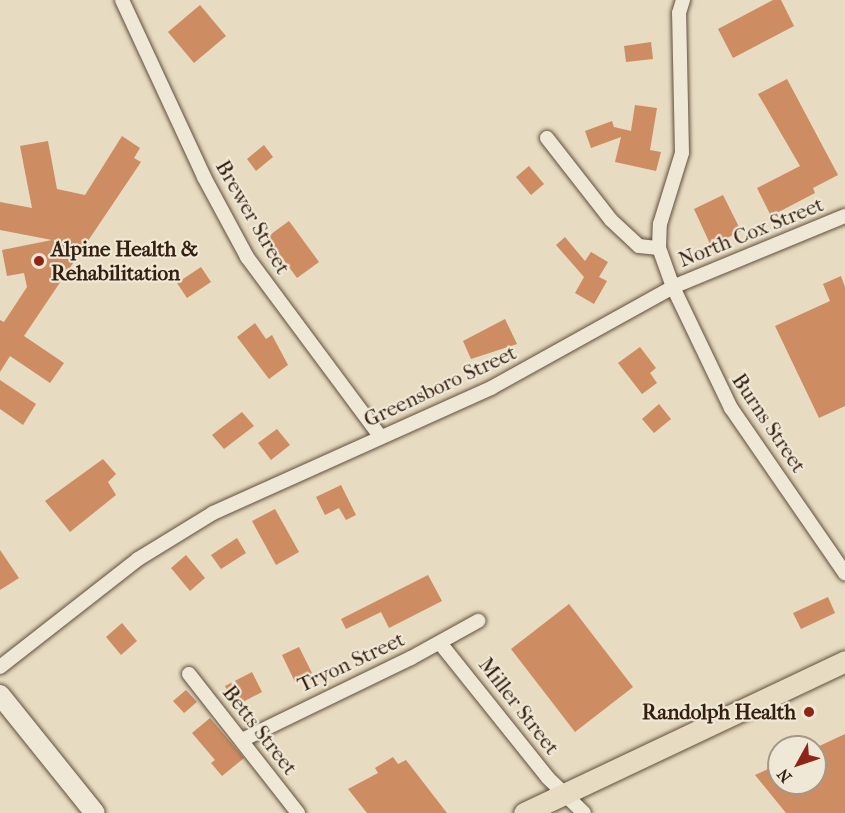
<!DOCTYPE html>
<style>
body{margin:0}
#map{position:relative;width:845px;height:813px;overflow:hidden;background:#e7dbc1;font-family:"IM FELL French Canon",serif}
div>[style]{position:absolute}
[style*='--x']{left:calc(var(--x)*1px);top:calc(var(--y)*1px);width:calc(var(--w)*1px);rotate:calc(var(--a)*1deg)}
.building>*{inset:0;background:#cd8c62}
.roads{filter:drop-shadow(0 0 2px #614e3c) drop-shadow(0 0 2px #614e3c)}
.minor>*{height:14px;margin:-7px;padding:0 7px;transform-origin:7px;border-radius:7px;background:#efe8d7}
.secondary>*{height:20px;margin:-10px;padding:0 10px;transform-origin:10px;border-radius:10px;background:#efe8d7}
.primary>*{height:21px;margin:-10.5px;padding:0 10.5px;transform-origin:10.5px;border-radius:10.5px;background:#e7dbc1}
.dots>*{width:16px;height:16px;translate:-50% -50%;box-sizing:border-box;border:3px solid #efe8d7;border-radius:50%}
span{translate:-50% -50%;white-space:nowrap;text-align:center;line-height:1.15;-webkit-text-stroke:4.5px #efe8d7;paint-order:stroke}
.street-label{font-size:21px;color:#341f0f}
.poi-label{font-size:21px;color:#341f0f;font-weight:700}
.left{translate:0 -50%;text-align:left}
.right{translate:-100% -50%;text-align:right}
.north{position:absolute;left:767px;top:735px;width:60px;height:60px;box-sizing:border-box;background:#efe8d7;border:2px solid #a49887;border-radius:50%;rotate:230deg;font-size:16px;font-weight:700;line-height:24px;text-align:center;color:#341f0f}
.north::after{content:'';display:block;margin:auto;width:21px;height:27px;background:#8f2418;clip-path:polygon(50% 0,100% 100%,50% 72%,0 100%)}
</style>
<div id="map">
<div class="building">
<i style="clip-path:polygon(773px 0,781px 0,794px 26px,733px 58px,718px 29px)"></i>
<i style="clip-path:polygon(200px 5px,226px 36px,194px 63px,168px 32px)"></i>
<i style="clip-path:polygon(651px 42px,653px 59px,626px 62px,624px 46px)"></i>
<i style="clip-path:polygon(787px 79px,838px 175px,813px 188px,815px 193px,771px 216px,757px 188px,800px 166px,758px 94px)"></i>
<i style="clip-path:polygon(635px 105px,657px 108px,650px 150px,661px 152px,656px 171px,615px 162px,621px 137px,591px 148px,585px 131px,612px 121px,614px 127px,631px 131px)"></i>
<i style="clip-path:polygon(122px 136px,140px 148px,134px 158px,141px 162px,24px 336px,64px 363px,50px 383px,10px 356px,0 372px,0 320px,4px 322px,27px 287px,24px 273px,7px 276px,2px 250px,52px 240px,0 230px,0 202px,32px 208px,20px 146px,48px 141px,57px 189px,85px 195px)"></i>
<i style="clip-path:polygon(264px 145px,273px 157px,256px 171px,247px 159px)"></i>
<i style="clip-path:polygon(529px 166px,544px 184px,531px 195px,516px 177px)"></i>
<i style="clip-path:polygon(723px 195px,741px 231px,711px 246px,694px 209px)"></i>
<i style="clip-path:polygon(289px 221px,319px 262px,297px 278px,267px 237px)"></i>
<i style="clip-path:polygon(565px 237px,585px 261px,591px 252px,608px 262px,599px 277px,607px 281px,594px 304px,575px 293px,584px 277px,556px 245px)"></i>
<i style="clip-path:polygon(201px 267px,211px 282px,187px 298px,177px 283px)"></i>
<i style="clip-path:polygon(841px 276px,845px 287px,845px 406px,819px 418px,775px 326px,830px 301px,823px 284px)"></i>
<i style="clip-path:polygon(505px 319px,517px 344px,471px 359px,463px 341px)"></i>
<i style="clip-path:polygon(255px 323px,266px 339px,272px 335px,288px 365px,269px 379px,237px 337px)"></i>
<i style="clip-path:polygon(640px 347px,656px 368px,650px 373px,657px 383px,642px 394px,618px 363px)"></i>
<i style="clip-path:polygon(0 380px,36px 404px,23px 425px,0 409px)"></i>
<i style="clip-path:polygon(659px 404px,671px 419px,654px 433px,642px 419px)"></i>
<i style="clip-path:polygon(242px 412px,254px 426px,224px 449px,212px 435px)"></i>
<i style="clip-path:polygon(277px 429px,290px 445px,271px 460px,258px 443px)"></i>
<i style="clip-path:polygon(103px 459px,116px 474px,108px 482px,116px 495px,70px 532px,45px 501px)"></i>
<i style="clip-path:polygon(341px 485px,356px 515px,346px 520px,339px 508px,325px 515px,316px 497px)"></i>
<i style="clip-path:polygon(275px 509px,299px 552px,276px 565px,252px 521px)"></i>
<i style="clip-path:polygon(237px 538px,246px 553px,221px 569px,211px 555px)"></i>
<i style="clip-path:polygon(0 550px,19px 578px,0 590px)"></i>
<i style="clip-path:polygon(186px 555px,205px 578px,190px 591px,171px 568px)"></i>
<i style="clip-path:polygon(428px 575px,442px 601px,389px 628px,381px 612px,346px 629px,341px 619px)"></i>
<i style="clip-path:polygon(828px 597px,835px 613px,801px 629px,793px 613px)"></i>
<i style="clip-path:polygon(569px 604px,633px 687px,575px 732px,511px 649px)"></i>
<i style="clip-path:polygon(122px 623px,137px 641px,121px 655px,106px 637px)"></i>
<i style="clip-path:polygon(299px 647px,312px 673px,295px 682px,282px 655px)"></i>
<i style="clip-path:polygon(252px 672px,262px 692px,235px 706px,225px 686px)"></i>
<i style="clip-path:polygon(186px 690px,197px 702px,184px 713px,173px 701px)"></i>
<i style="clip-path:polygon(210px 718px,244px 758px,222px 776px,211px 763px,215px 760px,192px 733px)"></i>
<i style="clip-path:polygon(845px 734px,845px 813px,786px 813px,755px 775px,779px 764px,779px 783px,815px 783px,815px 748px)"></i>
<i style="clip-path:polygon(393px 757px,398px 764px,406px 760px,447px 813px,367px 813px,348px 789px,378px 773px,375px 768px)"></i>
</div>
<div class="roads">
<div class="minor">
<i style="--x:122;--y:0;--w:195;--a:65.1"></i>
<i style="--x:204;--y:177;--w:91;--a:61.7"></i>
<i style="--x:247;--y:257;--w:223;--a:53.4"></i>
<i style="--x:547;--y:138;--w:104;--a:52"></i>
<i style="--x:611;--y:220;--w:38;--a:43"></i>
<i style="--x:639;--y:246;--w:20;--a:6"></i>
<i style="--x:845;--y:216;--w:186;--a:157.6"></i>
<i style="--x:673;--y:287;--w:134;--a:64.4"></i>
<i style="--x:731;--y:408;--w:201;--a:55.4"></i>
<i style="--x:440;--y:643;--w:173;--a:51.3"></i>
<i style="--x:548;--y:778;--w:50;--a:44.2"></i>
<i style="--x:0;--y:667;--w:175;--a:-38"></i>
<i style="--x:138;--y:559;--w:88;--a:-31.5"></i>
<i style="--x:213;--y:513;--w:305;--a:-24.2"></i>
<i style="--x:491;--y:388;--w:208;--a:-29"></i>
<i style="--x:673;--y:287;--w:41;--a:-109.7"></i>
<i style="--x:659;--y:248;--w:24;--a:-88"></i>
<i style="--x:660;--y:224;--w:74;--a:-72.8"></i>
<i style="--x:682;--y:153;--w:140;--a:-91.2"></i>
<i style="--x:679;--y:13;--w:14;--a:-73"></i>
<i style="--x:189;--y:674;--w:177;--a:51.9"></i>
<i style="--x:242;--y:740;--w:188;--a:-25.9"></i>
<i style="--x:411;--y:658;--w:77;--a:-28.9"></i>
</div>
<div class="secondary">
<i style="--x:0;--y:695;--w:151;--a:51.2"></i>
</div>
<div class="primary">
<i style="--x:524;--y:813;--w:355;--a:-25.3"></i>
</div>
</div>
<div class="dots">
<i style="left:39px;top:261px;background:#8f2418"></i>
<i style="left:809px;top:712px;background:#8f2418"></i>
</div>
<div class="street-label">
<span style="left:253px;top:217px;rotate:60deg">Brewer Street</span>
<span style="left:751px;top:232px;rotate:-22deg">North Cox Street</span>
<span style="left:440px;top:386px;rotate:-25deg">Greensboro Street</span>
<span style="left:769px;top:423px;rotate:56deg">Burns Street</span>
<span style="left:351px;top:662px;rotate:-25deg">Tryon Street</span>
<span style="left:519px;top:706px;rotate:52deg">Miller Street</span>
<span style="left:260px;top:730px;rotate:52deg">Betts Street</span>
</div>
<div class="poi-label">
<span class="left" style="left:51px;top:261px">Alpine Health &amp;<br>Rehabilitation</span>
<span class="right" style="left:796px;top:712px">Randolph Health</span>
</div>
<div class="north">N</div>
</div>
